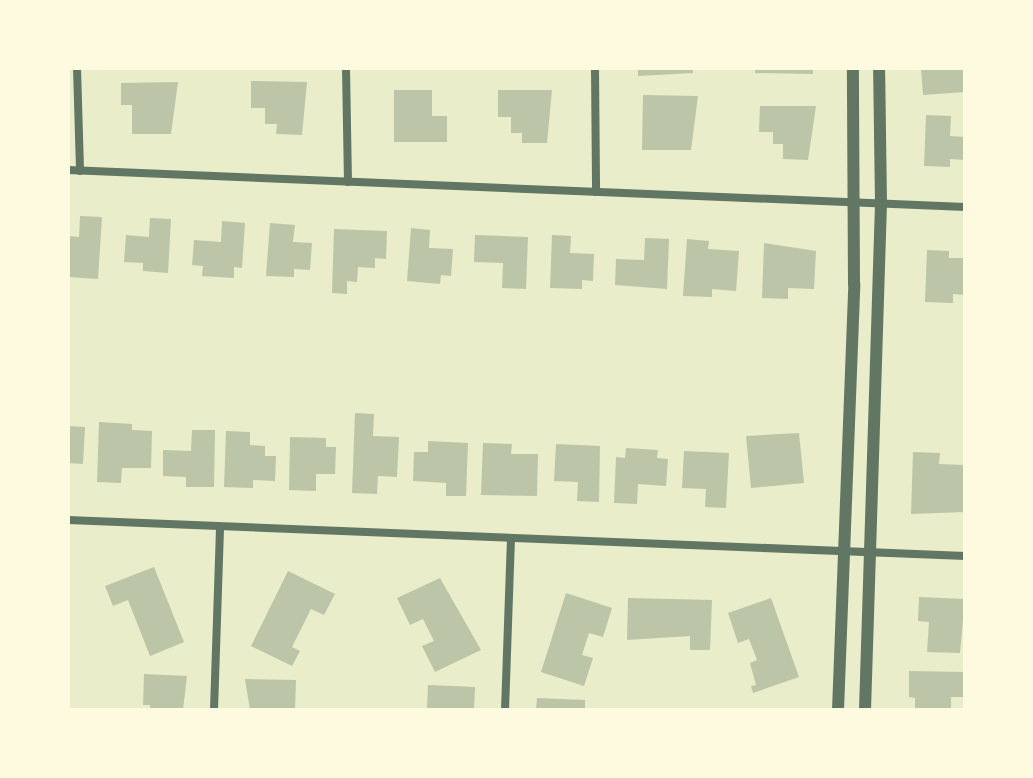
<!DOCTYPE html>
<style>
body{margin:0}
#map{position:relative;width:1033px;height:778px;overflow:hidden;background:#e9edc9;font-family:"Titillium Web",sans-serif}
div>[style]{position:absolute}
[style*='--x']{left:calc(var(--x)*1px);top:calc(var(--y)*1px);width:calc(var(--w)*1px);rotate:calc(var(--a)*1deg)}
.building>*{inset:0;background:#bcc5a7}
.minor>*{height:8px;margin:-4px;padding:0 4px;transform-origin:4px;border-radius:4px;background:#617663}
.tertiary>*{height:12px;margin:-6px;padding:0 6px;transform-origin:6px;border-radius:6px;background:#617663}
span{translate:-50% -50%;white-space:nowrap;text-align:center;line-height:1.15;-webkit-text-stroke:7px #fefae0;paint-order:stroke}
.frame{position:absolute;inset:0;border:70px solid #fefae0;pointer-events:none}
</style>
<div id="map">
<div class="building">
<i style="clip-path:polygon(638px 68px,693px 68px,693px 73px,638px 76px)"></i>
<i style="clip-path:polygon(755px 68px,813px 68px,813px 74px,755px 73px)"></i>
<i style="clip-path:polygon(927px 68px,965px 68px,965px 92px,923px 95px,921px 69px)"></i>
<i style="clip-path:polygon(251px 81px,307px 82px,302px 135px,276px 134px,277px 124px,265px 124px,265px 108px,251px 108px)"></i>
<i style="clip-path:polygon(178px 82px,171px 134px,132px 134px,132px 105px,121px 105px,121px 83px)"></i>
<i style="clip-path:polygon(394px 90px,432px 90px,432px 116px,447px 116px,447px 142px,394px 142px)"></i>
<i style="clip-path:polygon(498px 90px,552px 90px,547px 143px,522px 143px,522px 133px,511px 133px,511px 117px,498px 117px)"></i>
<i style="clip-path:polygon(643px 95px,698px 96px,691px 150px,642px 150px)"></i>
<i style="clip-path:polygon(760px 106px,816px 106px,808px 160px,783px 159px,783px 144px,773px 144px,773px 132px,759px 132px)"></i>
<i style="clip-path:polygon(926px 115px,951px 116px,950px 136px,965px 137px,965px 160px,950px 159px,950px 167px,924px 166px)"></i>
<i style="clip-path:polygon(80px 216px,102px 217px,98px 279px,68px 277px,68px 236px,79px 237px)"></i>
<i style="clip-path:polygon(150px 218px,171px 219px,168px 273px,143px 271px,143px 263px,124px 262px,126px 235px,149px 237px)"></i>
<i style="clip-path:polygon(222px 221px,245px 223px,242px 268px,234px 267px,234px 278px,202px 276px,203px 266px,192px 265px,194px 240px,221px 242px)"></i>
<i style="clip-path:polygon(270px 223px,295px 225px,293px 242px,312px 243px,310px 270px,294px 269px,294px 277px,266px 276px)"></i>
<i style="clip-path:polygon(411px 228px,430px 230px,429px 248px,453px 249px,451px 276px,441px 275px,440px 284px,407px 281px)"></i>
<i style="clip-path:polygon(334px 229px,387px 231px,386px 259px,375px 258px,375px 268px,358px 267px,357px 282px,347px 281px,347px 294px,332px 293px)"></i>
<i style="clip-path:polygon(475px 235px,528px 237px,526px 289px,502px 288px,503px 263px,474px 262px)"></i>
<i style="clip-path:polygon(552px 235px,571px 236px,570px 253px,594px 254px,593px 281px,582px 280px,582px 289px,550px 288px)"></i>
<i style="clip-path:polygon(645px 238px,669px 239px,667px 289px,615px 285px,616px 259px,644px 260px)"></i>
<i style="clip-path:polygon(687px 239px,709px 241px,708px 249px,739px 251px,736px 291px,712px 289px,712px 297px,683px 296px)"></i>
<i style="clip-path:polygon(764px 243px,816px 251px,814px 289px,788px 288px,788px 299px,762px 298px)"></i>
<i style="clip-path:polygon(927px 250px,949px 251px,949px 258px,965px 258px,965px 295px,953px 294px,953px 303px,925px 302px)"></i>
<i style="clip-path:polygon(355px 413px,374px 414px,373px 436px,399px 437px,397px 477px,378px 476px,377px 494px,352px 493px)"></i>
<i style="clip-path:polygon(99px 422px,132px 424px,132px 430px,152px 431px,151px 468px,122px 468px,121px 483px,97px 482px)"></i>
<i style="clip-path:polygon(68px 426px,85px 427px,83px 464px,68px 463px)"></i>
<i style="clip-path:polygon(192px 430px,215px 430px,214px 487px,186px 487px,186px 477px,163px 476px,163px 450px,191px 451px)"></i>
<i style="clip-path:polygon(226px 431px,250px 432px,250px 445px,265px 446px,265px 456px,276px 456px,275px 481px,253px 480px,253px 488px,224px 487px)"></i>
<i style="clip-path:polygon(799px 433px,804px 483px,751px 488px,746px 436px)"></i>
<i style="clip-path:polygon(290px 437px,326px 438px,326px 447px,336px 447px,335px 474px,316px 474px,316px 491px,289px 490px)"></i>
<i style="clip-path:polygon(428px 441px,468px 443px,466px 496px,446px 496px,446px 483px,413px 481px,414px 452px,428px 452px)"></i>
<i style="clip-path:polygon(483px 443px,512px 444px,511px 454px,538px 454px,537px 496px,481px 495px)"></i>
<i style="clip-path:polygon(556px 444px,600px 446px,599px 502px,577px 501px,578px 482px,554px 481px)"></i>
<i style="clip-path:polygon(626px 448px,658px 450px,657px 458px,668px 459px,666px 486px,638px 484px,637px 504px,614px 503px,616px 457px,625px 458px)"></i>
<i style="clip-path:polygon(684px 451px,729px 453px,726px 508px,705px 507px,706px 489px,682px 488px)"></i>
<i style="clip-path:polygon(913px 452px,940px 453px,939px 464px,965px 465px,965px 512px,911px 514px)"></i>
<i style="clip-path:polygon(154px 567px,184px 642px,150px 656px,128px 600px,113px 606px,105px 586px)"></i>
<i style="clip-path:polygon(288px 571px,335px 594px,324px 615px,311px 609px,292px 647px,300px 651px,292px 666px,251px 646px)"></i>
<i style="clip-path:polygon(440px 578px,481px 650px,435px 672px,422px 646px,434px 641px,423px 619px,410px 625px,397px 598px)"></i>
<i style="clip-path:polygon(566px 593px,612px 608px,603px 637px,589px 633px,582px 655px,593px 658px,584px 686px,541px 672px)"></i>
<i style="clip-path:polygon(919px 597px,965px 599px,960px 653px,927px 652px,929px 622px,918px 621px)"></i>
<i style="clip-path:polygon(628px 598px,712px 600px,710px 650px,690px 650px,690px 636px,627px 640px)"></i>
<i style="clip-path:polygon(771px 598px,799px 677px,753px 693px,751px 686px,756px 685px,750px 663px,757px 660px,749px 639px,738px 643px,728px 613px)"></i>
<i style="clip-path:polygon(909px 671px,965px 672px,965px 697px,951px 697px,951px 710px,915px 710px,915px 698px,909px 697px)"></i>
<i style="clip-path:polygon(144px 674px,187px 676px,183px 710px,150px 710px,150px 705px,143px 705px)"></i>
<i style="clip-path:polygon(245px 679px,296px 680px,295px 710px,250px 710px)"></i>
<i style="clip-path:polygon(428px 685px,475px 687px,474px 710px,427px 710px)"></i>
<i style="clip-path:polygon(537px 698px,585px 700px,585px 710px,536px 710px)"></i>
</div>
<div class="minor">
<i style="--x:77;--y:68;--w:103;--a:88.3"></i>
<i style="--x:346;--y:68;--w:114;--a:89"></i>
<i style="--x:595;--y:68;--w:124;--a:89.5"></i>
<i style="--x:68;--y:170;--w:898;--a:2.36"></i>
<i style="--x:68;--y:520;--w:898;--a:2.3"></i>
<i style="--x:214;--y:710;--w:183;--a:-88.1"></i>
<i style="--x:505;--y:710;--w:171;--a:-88"></i>
</div>
<div class="tertiary">
<i style="--x:838;--y:710;--w:426;--a:-87.8"></i>
<i style="--x:854;--y:284;--w:216;--a:-90.3"></i>
<i style="--x:865;--y:710;--w:506;--a:-88.19"></i>
<i style="--x:881;--y:204;--w:136;--a:-90.8"></i>
</div>
<div class="frame"></div>
</div>
